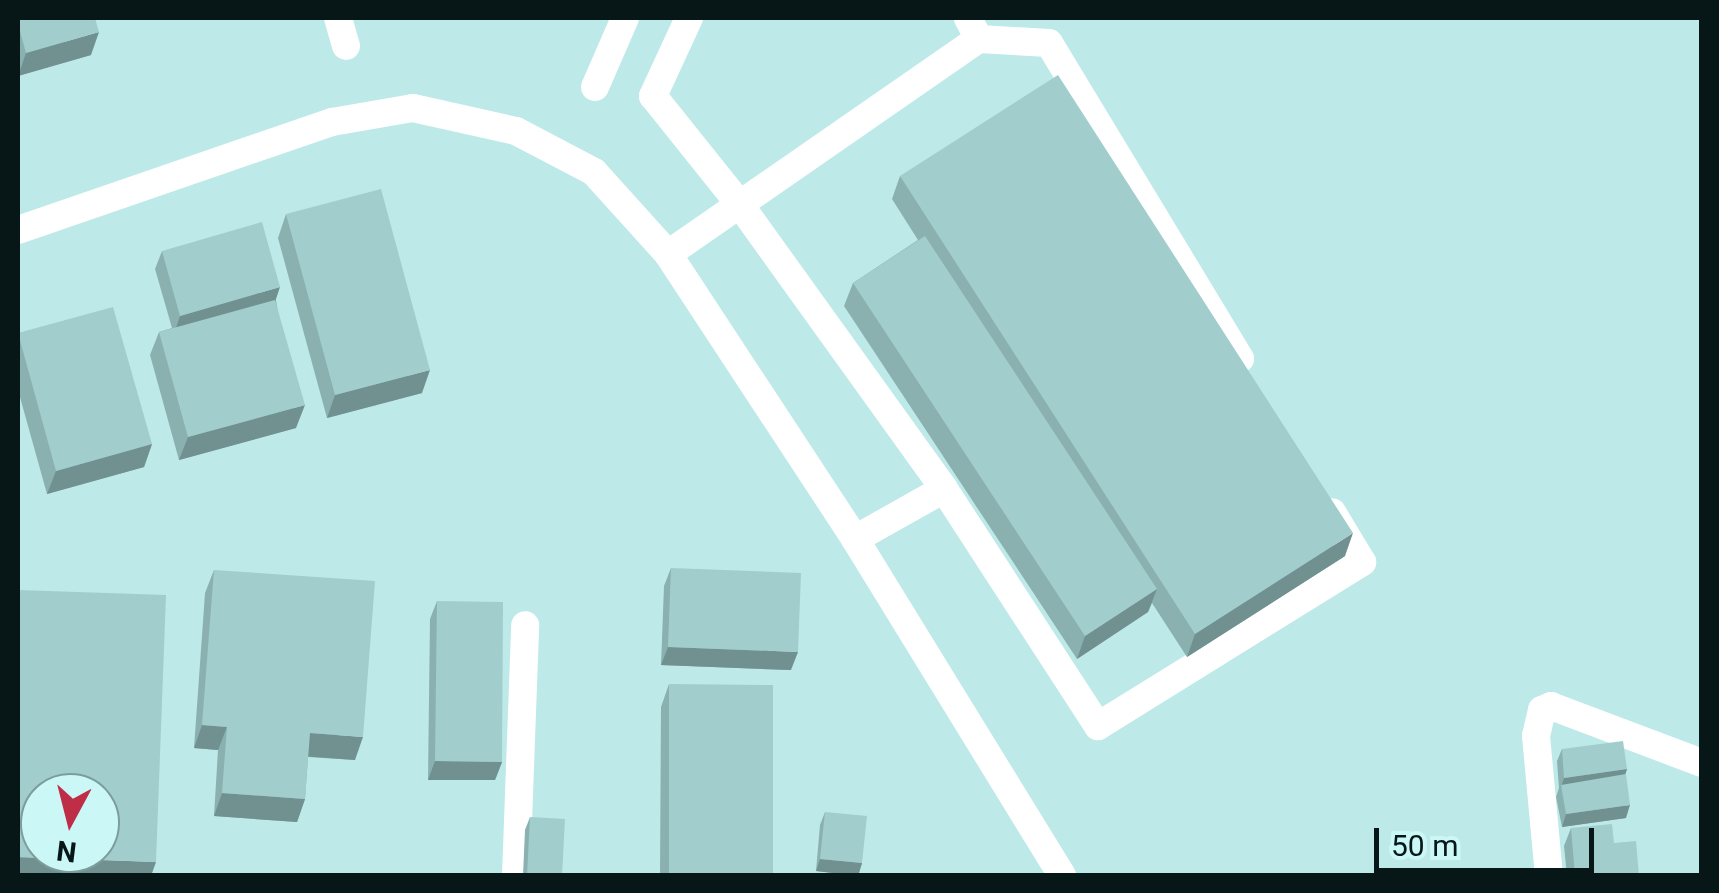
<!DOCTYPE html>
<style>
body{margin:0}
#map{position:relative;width:1719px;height:893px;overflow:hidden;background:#bee9e9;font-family:Roboto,sans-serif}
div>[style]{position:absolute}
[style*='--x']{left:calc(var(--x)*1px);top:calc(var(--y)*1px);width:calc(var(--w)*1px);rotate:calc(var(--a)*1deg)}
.minor>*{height:28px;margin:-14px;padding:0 14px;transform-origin:14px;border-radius:14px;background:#fff}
.wall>*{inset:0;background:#8bb0b0}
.shaded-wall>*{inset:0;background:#719090}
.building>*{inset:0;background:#a2cdcd}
span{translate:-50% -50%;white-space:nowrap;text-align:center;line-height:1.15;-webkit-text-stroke:10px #cbf7f7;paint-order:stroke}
.frame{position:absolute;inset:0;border:20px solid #071717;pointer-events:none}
.north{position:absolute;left:20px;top:773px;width:100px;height:100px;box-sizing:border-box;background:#cbf7f7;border:2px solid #7d9d9d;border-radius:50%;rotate:187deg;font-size:28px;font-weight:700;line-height:40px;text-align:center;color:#071717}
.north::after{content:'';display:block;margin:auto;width:35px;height:45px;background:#bf2e47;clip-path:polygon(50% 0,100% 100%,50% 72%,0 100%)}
.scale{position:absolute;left:1374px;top:828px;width:220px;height:45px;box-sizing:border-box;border:5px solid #071717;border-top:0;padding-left:12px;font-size:30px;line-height:35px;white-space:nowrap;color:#071717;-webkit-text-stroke:8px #cbf7f7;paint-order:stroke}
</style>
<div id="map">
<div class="minor">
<i style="--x:338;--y:18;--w:29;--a:74"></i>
<i style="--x:689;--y:18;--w:86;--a:114.8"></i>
<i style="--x:653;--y:96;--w:136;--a:51.3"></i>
<i style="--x:738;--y:202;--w:353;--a:54.3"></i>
<i style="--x:944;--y:489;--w:283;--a:57"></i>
<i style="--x:1098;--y:726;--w:311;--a:-31.8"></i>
<i style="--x:1362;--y:562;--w:58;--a:-121"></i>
<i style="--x:979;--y:39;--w:70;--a:3.3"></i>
<i style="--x:1049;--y:43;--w:369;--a:58.8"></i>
<i style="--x:595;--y:87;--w:75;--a:-66.5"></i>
<i style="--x:18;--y:230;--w:332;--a:-19"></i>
<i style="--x:332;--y:122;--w:82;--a:-9.8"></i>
<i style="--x:413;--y:108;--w:106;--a:12.6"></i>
<i style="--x:516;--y:131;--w:88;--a:27.7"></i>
<i style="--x:594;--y:172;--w:110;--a:47.9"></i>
<i style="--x:668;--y:254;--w:341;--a:56.7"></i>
<i style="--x:855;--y:539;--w:395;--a:58.4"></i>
<i style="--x:668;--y:254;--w:378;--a:-34.7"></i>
<i style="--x:979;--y:39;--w:24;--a:-118"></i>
<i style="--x:855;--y:539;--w:102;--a:-29.3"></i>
<i style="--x:516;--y:876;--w:251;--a:-87.9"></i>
<i style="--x:1549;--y:876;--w:141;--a:-95.3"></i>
<i style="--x:1536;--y:736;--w:27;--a:-77"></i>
<i style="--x:1542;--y:710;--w:10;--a:-24"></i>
<i style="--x:1551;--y:706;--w:161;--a:20.7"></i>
</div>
<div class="wall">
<i style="clip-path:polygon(18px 18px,91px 55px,18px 76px)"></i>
<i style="clip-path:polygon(900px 176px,1345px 556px,1187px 657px,1152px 603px,1148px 612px,1077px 659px,844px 306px,853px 283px,918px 240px,892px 199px)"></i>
<i style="clip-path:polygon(286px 214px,422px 393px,327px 418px,278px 238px)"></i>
<i style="clip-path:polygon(162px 251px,276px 300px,296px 428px,179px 460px,150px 355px,159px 332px,172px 328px,155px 269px)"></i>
<i style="clip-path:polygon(18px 333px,152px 444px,144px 467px,47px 494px,18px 390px)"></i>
<i style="clip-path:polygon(671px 568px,791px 670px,661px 665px,664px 586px)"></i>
<i style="clip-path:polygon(214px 570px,355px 760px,308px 757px,305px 799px,297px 822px,214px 816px,218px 750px,194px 748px,205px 593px)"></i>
<i style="clip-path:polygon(437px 601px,502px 762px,495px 780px,428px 780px,430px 619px)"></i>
<i style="clip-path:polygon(669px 684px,773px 876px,660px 876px,661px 707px)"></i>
<i style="clip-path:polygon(1562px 749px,1627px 769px,1625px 774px,1626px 818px,1562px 827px,1556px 797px,1559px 788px,1557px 761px)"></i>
<i style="clip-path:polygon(825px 812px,862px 863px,858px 876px,816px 871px,820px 825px)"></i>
<i style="clip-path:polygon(530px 817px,562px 876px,523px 876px,525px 830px)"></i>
<i style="clip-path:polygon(1571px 828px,1614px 843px,1639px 876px,1567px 876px,1564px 846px)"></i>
</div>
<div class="shaded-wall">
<i style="clip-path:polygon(99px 32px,91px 55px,18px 76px,26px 53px)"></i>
<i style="clip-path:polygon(280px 287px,274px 305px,174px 334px,180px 316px)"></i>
<i style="clip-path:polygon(430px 370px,422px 393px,327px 418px,335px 395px)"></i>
<i style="clip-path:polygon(305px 405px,296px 428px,179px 460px,188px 437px)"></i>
<i style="clip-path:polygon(152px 444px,144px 467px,47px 494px,56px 471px)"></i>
<i style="clip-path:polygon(1353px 533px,1345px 556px,1187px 657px,1195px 634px)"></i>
<i style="clip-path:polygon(1157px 589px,1148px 612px,1077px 659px,1085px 636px)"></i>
<i style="clip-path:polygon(668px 647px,798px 652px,791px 670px,661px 665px)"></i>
<i style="clip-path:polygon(202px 725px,227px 727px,218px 750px,194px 748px)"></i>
<i style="clip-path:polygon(310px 733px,363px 737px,355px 760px,301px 756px)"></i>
<i style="clip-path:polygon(435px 761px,502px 762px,495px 780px,428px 780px)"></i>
<i style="clip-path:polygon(1627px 769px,1623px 782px,1561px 787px,1564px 778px)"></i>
<i style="clip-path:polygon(222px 793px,305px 799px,297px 822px,214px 816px)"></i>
<i style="clip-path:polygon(1630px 805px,1626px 818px,1562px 827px,1566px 814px)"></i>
<i style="clip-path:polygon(18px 857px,156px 862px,151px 876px,18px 876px)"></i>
<i style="clip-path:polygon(820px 859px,862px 863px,858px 876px,816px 871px)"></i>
</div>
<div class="building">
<i style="clip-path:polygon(18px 18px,95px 18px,99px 32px,26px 53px,18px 24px)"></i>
<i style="clip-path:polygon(1058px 75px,1353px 533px,1195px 634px,900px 176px)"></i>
<i style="clip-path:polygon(381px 189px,430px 370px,335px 395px,286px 214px)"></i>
<i style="clip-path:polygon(262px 222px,280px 287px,180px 316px,162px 251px)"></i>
<i style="clip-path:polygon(925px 236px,1157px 589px,1085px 636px,853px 283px)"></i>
<i style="clip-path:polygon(275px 300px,305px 405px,188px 437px,159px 332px)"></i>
<i style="clip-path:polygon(113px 307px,152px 444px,56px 471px,18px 333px)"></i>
<i style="clip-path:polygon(671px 568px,801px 573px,798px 652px,668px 647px)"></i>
<i style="clip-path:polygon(214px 570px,375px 581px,363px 737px,310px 733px,305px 799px,222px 793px,227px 727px,202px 725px)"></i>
<i style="clip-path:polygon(evenodd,18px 590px,166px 595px,156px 862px,18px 857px,18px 590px,40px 793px,100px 793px,100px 853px,40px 853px,40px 793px)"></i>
<i style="clip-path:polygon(437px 601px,503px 602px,502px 762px,435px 761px)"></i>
<i style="clip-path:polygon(669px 684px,773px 685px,773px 876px,669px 876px)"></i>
<i style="clip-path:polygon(1623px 741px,1627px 769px,1564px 778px,1562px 749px)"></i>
<i style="clip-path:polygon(1626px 774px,1630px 805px,1566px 814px,1561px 785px)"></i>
<i style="clip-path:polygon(825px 812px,867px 816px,862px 863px,820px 859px)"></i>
<i style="clip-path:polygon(530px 817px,565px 819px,562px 876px,527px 876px)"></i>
<i style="clip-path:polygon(1612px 824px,1614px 843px,1636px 841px,1639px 876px,1575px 876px,1571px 828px)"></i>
</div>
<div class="frame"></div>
<div class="north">N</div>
<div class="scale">50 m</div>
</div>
